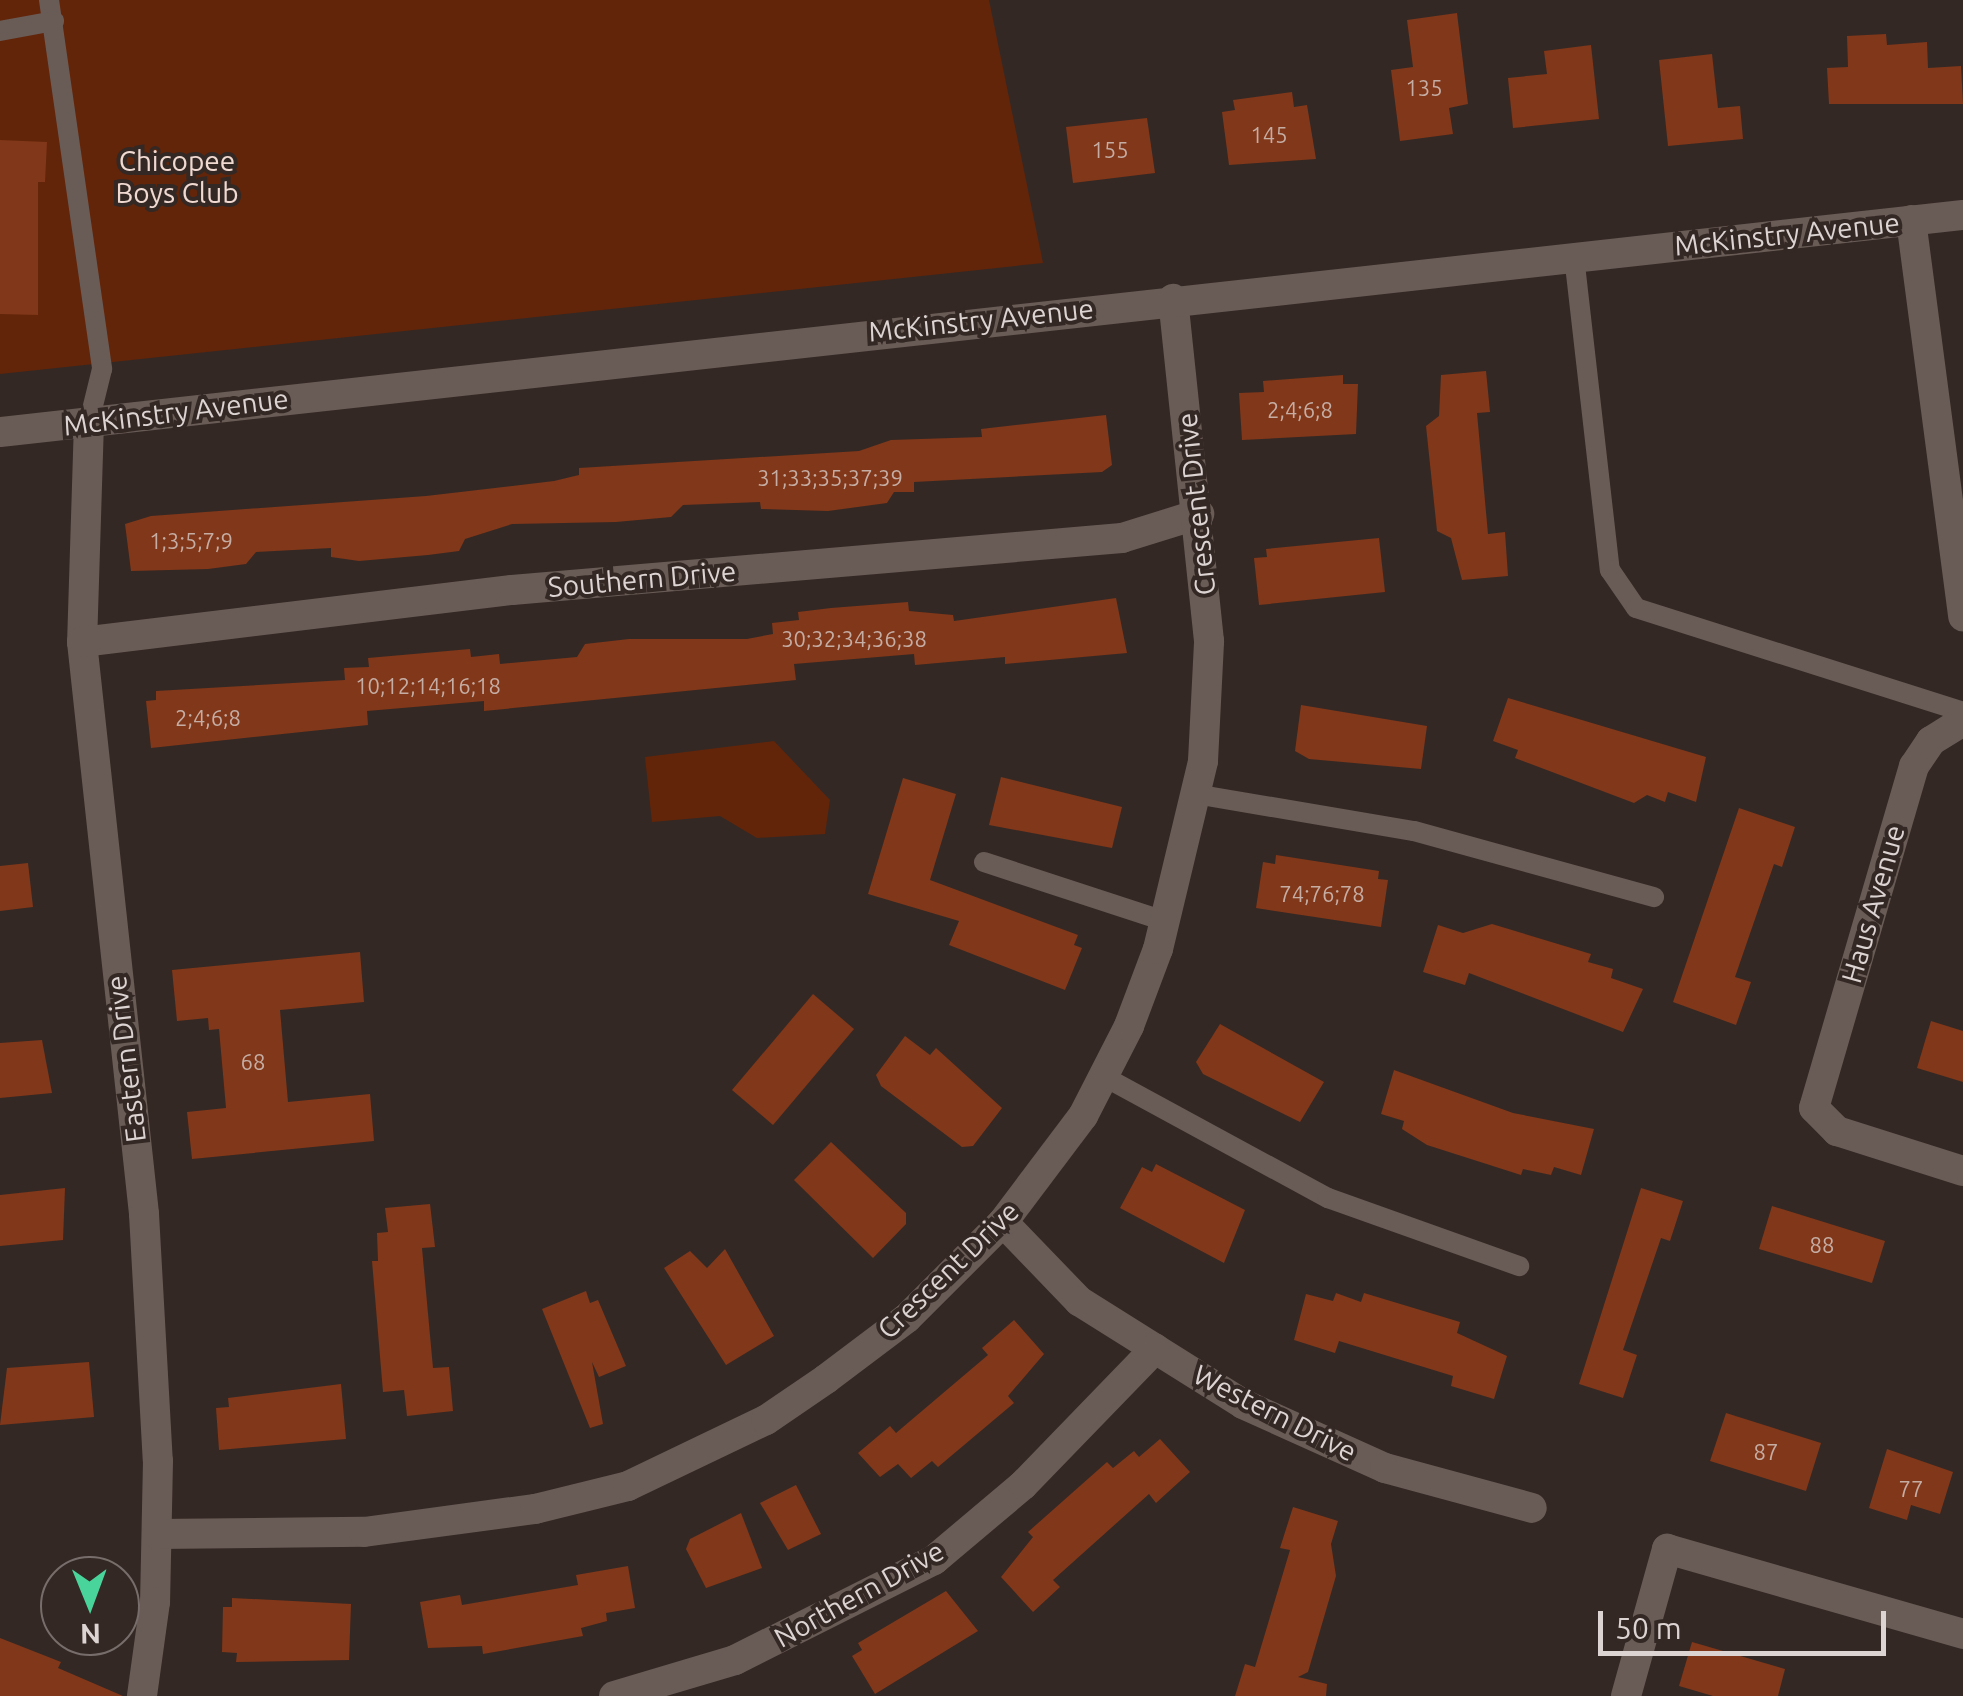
<!DOCTYPE html>
<style>
body{margin:0}
#map{position:relative;width:1963px;height:1696px;overflow:hidden;background:#342824;font-family:Ubuntu,sans-serif}
div>[style]{position:absolute}
[style*='--x']{left:calc(var(--x)*1px);top:calc(var(--y)*1px);width:calc(var(--w)*1px);rotate:calc(var(--a)*1deg)}
.green>*{inset:0;background:#62250a}
.building>*{inset:0;background:#813719}
.lane>*{height:20px;margin:-10px;padding:0 10px;transform-origin:10px;border-radius:10px;background:#695c57}
.street>*{height:30px;margin:-15px;padding:0 15px;transform-origin:15px;border-radius:15px;background:#695c57}
.secondary>*{height:30px;margin:-15px;padding:0 15px;transform-origin:15px;border-radius:15px;background:#695c57}
span{translate:-50% -50%;white-space:nowrap;text-align:center;line-height:1.15;-webkit-text-stroke:8px #342824;paint-order:stroke}
.number-label{font-size:22px;color:#c5ada4}
.number-label span{-webkit-text-stroke-width:0}
.park-label{font-size:28px;color:#f0d9d1}
.street-label{font-size:28px;color:#dcd4d2}
.north{position:absolute;left:40px;top:1556px;width:100px;height:100px;box-sizing:border-box;background:#342824;border:2px solid #776d6a;border-radius:50%;rotate:179deg;font-size:28px;font-weight:700;line-height:40px;text-align:center;color:#dcd4d2}
.north::after{content:'';display:block;margin:auto;width:35px;height:45px;background:#49d49c;clip-path:polygon(50% 0,100% 100%,50% 72%,0 100%)}
.scale{position:absolute;left:1598px;top:1611px;width:288px;height:45px;box-sizing:border-box;border:5px solid #dcd4d2;border-top:0;padding-left:12px;font-size:30px;line-height:35px;white-space:nowrap;color:#dcd4d2;-webkit-text-stroke:8px #342824;paint-order:stroke}
</style>
<div id="map">
<div class="green">
<i style="clip-path:polygon(0 0,989px 0,1043px 263px,0 374px)"></i>
<i style="clip-path:polygon(774px 741px,830px 800px,825px 834px,757px 838px,720px 816px,652px 822px,645px 757px)"></i>
</div>
<div class="building">
<i style="clip-path:polygon(1457px 13px,1468px 104px,1449px 108px,1453px 134px,1400px 141px,1391px 70px,1413px 67px,1407px 20px)"></i>
<i style="clip-path:polygon(1886px 34px,1887px 45px,1927px 42px,1928px 68px,1961px 66px,1963px 104px,1829px 104px,1827px 68px,1848px 67px,1847px 36px)"></i>
<i style="clip-path:polygon(1591px 45px,1599px 119px,1513px 128px,1508px 78px,1547px 74px,1544px 51px)"></i>
<i style="clip-path:polygon(1712px 54px,1718px 108px,1740px 106px,1743px 139px,1668px 146px,1659px 60px)"></i>
<i style="clip-path:polygon(1292px 92px,1294px 107px,1307px 105px,1316px 159px,1229px 165px,1222px 112px,1235px 110px,1233px 100px)"></i>
<i style="clip-path:polygon(1147px 118px,1155px 173px,1073px 183px,1066px 127px)"></i>
<i style="clip-path:polygon(0 140px,47px 142px,45px 182px,38px 182px,38px 315px,0 314px)"></i>
<i style="clip-path:polygon(1486px 371px,1490px 412px,1477px 413px,1488px 534px,1505px 532px,1508px 576px,1462px 580px,1451px 538px,1437px 531px,1426px 426px,1439px 416px,1441px 375px)"></i>
<i style="clip-path:polygon(1343px 375px,1343px 384px,1358px 384px,1356px 434px,1242px 440px,1239px 393px,1264px 392px,1263px 381px)"></i>
<i style="clip-path:polygon(1106px 415px,1112px 465px,1102px 472px,914px 482px,914px 492px,894px 492px,887px 503px,828px 511px,761px 509px,760px 502px,683px 505px,671px 517px,616px 522px,512px 524px,465px 539px,459px 551px,428px 555px,359px 561px,331px 557px,331px 548px,256px 552px,246px 564px,208px 569px,131px 571px,125px 524px,151px 516px,426px 496px,554px 481px,579px 475px,579px 468px,859px 451px,891px 440px,982px 437px,981px 429px)"></i>
<i style="clip-path:polygon(1379px 538px,1385px 592px,1259px 605px,1254px 558px,1267px 557px,1266px 549px)"></i>
<i style="clip-path:polygon(1116px 598px,1127px 653px,1005px 664px,1005px 657px,915px 665px,914px 654px,794px 664px,796px 680px,484px 711px,484px 701px,367px 711px,368px 725px,151px 748px,146px 701px,156px 700px,156px 691px,345px 680px,344px 668px,369px 667px,368px 658px,470px 649px,471px 657px,499px 654px,500px 664px,577px 657px,585px 644px,629px 639px,747px 639px,773px 634px,772px 623px,799px 620px,798px 612px,831px 608px,908px 602px,909px 611px,953px 615px,954px 621px)"></i>
<i style="clip-path:polygon(1508px 698px,1706px 757px,1696px 802px,1668px 792px,1665px 802px,1647px 795px,1634px 803px,1515px 758px,1518px 750px,1493px 741px)"></i>
<i style="clip-path:polygon(1301px 705px,1427px 726px,1421px 769px,1309px 759px,1295px 751px)"></i>
<i style="clip-path:polygon(1001px 777px,1122px 807px,1112px 848px,989px 825px)"></i>
<i style="clip-path:polygon(903px 778px,956px 794px,930px 880px,1078px 935px,1074px 945px,1082px 948px,1065px 990px,949px 945px,959px 921px,868px 894px)"></i>
<i style="clip-path:polygon(1739px 808px,1795px 827px,1782px 867px,1774px 864px,1735px 977px,1751px 982px,1736px 1025px,1673px 1002px)"></i>
<i style="clip-path:polygon(1276px 855px,1379px 871px,1378px 879px,1388px 880px,1381px 927px,1256px 908px,1263px 862px,1275px 864px)"></i>
<i style="clip-path:polygon(28px 863px,33px 907px,0 911px,0 866px)"></i>
<i style="clip-path:polygon(1492px 924px,1591px 954px,1588px 962px,1613px 969px,1611px 978px,1643px 989px,1623px 1032px,1469px 973px,1465px 985px,1423px 972px,1438px 925px,1463px 933px)"></i>
<i style="clip-path:polygon(360px 952px,364px 1002px,280px 1010px,288px 1102px,370px 1094px,374px 1141px,192px 1159px,187px 1112px,226px 1108px,219px 1029px,209px 1030px,208px 1018px,177px 1021px,172px 970px)"></i>
<i style="clip-path:polygon(813px 994px,854px 1029px,773px 1125px,732px 1090px)"></i>
<i style="clip-path:polygon(1931px 1021px,1963px 1031px,1963px 1082px,1917px 1068px)"></i>
<i style="clip-path:polygon(1220px 1024px,1324px 1082px,1300px 1122px,1203px 1074px,1196px 1062px)"></i>
<i style="clip-path:polygon(905px 1036px,930px 1055px,936px 1048px,1002px 1108px,973px 1146px,962px 1147px,881px 1086px,876px 1075px)"></i>
<i style="clip-path:polygon(42px 1040px,52px 1093px,0 1098px,0 1043px)"></i>
<i style="clip-path:polygon(1394px 1070px,1513px 1113px,1594px 1129px,1581px 1175px,1554px 1167px,1551px 1175px,1523px 1169px,1521px 1175px,1427px 1145px,1402px 1129px,1404px 1121px,1381px 1114px)"></i>
<i style="clip-path:polygon(831px 1142px,906px 1213px,906px 1224px,873px 1258px,794px 1180px)"></i>
<i style="clip-path:polygon(1156px 1164px,1245px 1210px,1224px 1263px,1120px 1208px,1142px 1167px,1152px 1172px)"></i>
<i style="clip-path:polygon(65px 1188px,63px 1240px,0 1246px,0 1195px)"></i>
<i style="clip-path:polygon(1641px 1188px,1683px 1201px,1670px 1241px,1661px 1238px,1623px 1350px,1637px 1355px,1623px 1398px,1579px 1384px)"></i>
<i style="clip-path:polygon(430px 1204px,435px 1247px,422px 1248px,433px 1368px,449px 1367px,453px 1411px,407px 1416px,404px 1390px,383px 1392px,372px 1261px,378px 1261px,377px 1233px,388px 1232px,385px 1208px)"></i>
<i style="clip-path:polygon(1772px 1206px,1885px 1241px,1872px 1283px,1759px 1249px)"></i>
<i style="clip-path:polygon(725px 1249px,774px 1336px,726px 1365px,664px 1268px,690px 1251px,707px 1268px)"></i>
<i style="clip-path:polygon(586px 1291px,590px 1303px,598px 1300px,626px 1366px,599px 1377px,592px 1362px,603px 1424px,590px 1428px,542px 1309px)"></i>
<i style="clip-path:polygon(1336px 1293px,1361px 1302px,1364px 1293px,1460px 1322px,1457px 1333px,1507px 1356px,1494px 1399px,1451px 1386px,1453px 1376px,1339px 1341px,1335px 1353px,1294px 1340px,1306px 1294px,1333px 1301px)"></i>
<i style="clip-path:polygon(1014px 1320px,1044px 1354px,1008px 1396px,1014px 1403px,938px 1467px,932px 1461px,911px 1478px,898px 1464px,880px 1477px,858px 1453px,890px 1426px,896px 1433px,988px 1355px,982px 1348px)"></i>
<i style="clip-path:polygon(89px 1362px,94px 1417px,0 1425px,7px 1368px)"></i>
<i style="clip-path:polygon(341px 1384px,346px 1439px,219px 1450px,216px 1408px,229px 1407px,228px 1398px)"></i>
<i style="clip-path:polygon(1726px 1413px,1821px 1443px,1806px 1491px,1710px 1461px)"></i>
<i style="clip-path:polygon(1160px 1439px,1190px 1472px,1156px 1503px,1149px 1494px,1053px 1580px,1060px 1587px,1033px 1612px,1001px 1577px,1033px 1537px,1028px 1532px,1107px 1462px,1113px 1468px,1134px 1451px,1139px 1457px)"></i>
<i style="clip-path:polygon(1887px 1449px,1953px 1472px,1940px 1514px,1911px 1505px,1907px 1520px,1869px 1508px)"></i>
<i style="clip-path:polygon(796px 1485px,821px 1534px,788px 1550px,760px 1503px)"></i>
<i style="clip-path:polygon(1293px 1507px,1338px 1521px,1331px 1544px,1336px 1576px,1308px 1672px,1298px 1677px,1327px 1684px,1326px 1696px,1235px 1696px,1245px 1664px,1255px 1667px,1290px 1550px,1280px 1548px)"></i>
<i style="clip-path:polygon(741px 1513px,762px 1568px,706px 1588px,686px 1549px,690px 1539px)"></i>
<i style="clip-path:polygon(628px 1566px,635px 1608px,606px 1613px,607px 1621px,581px 1628px,583px 1636px,483px 1654px,482px 1646px,428px 1648px,420px 1602px,460px 1595px,462px 1605px,578px 1585px,576px 1575px)"></i>
<i style="clip-path:polygon(946px 1591px,978px 1631px,875px 1694px,852px 1656px,862px 1650px,858px 1643px)"></i>
<i style="clip-path:polygon(232px 1598px,351px 1604px,349px 1660px,236px 1662px,237px 1653px,222px 1652px,223px 1607px,232px 1607px)"></i>
<i style="clip-path:polygon(0 1638px,61px 1662px,58px 1668px,123px 1696px,0 1696px)"></i>
<i style="clip-path:polygon(1692px 1642px,1785px 1669px,1778px 1696px,1713px 1696px,1679px 1686px)"></i>
</div>
<div class="lane">
<i style="--x:49;--y:0;--w:373;--a:81.8"></i>
<i style="--x:102;--y:369;--w:55;--a:103.8"></i>
<i style="--x:0;--y:31;--w:55;--a:-10.5"></i>
<i style="--x:1574;--y:256;--w:316;--a:83.5"></i>
<i style="--x:1610;--y:570;--w:46;--a:55.6"></i>
<i style="--x:1636;--y:608;--w:343;--a:17.6"></i>
<i style="--x:1195;--y:794;--w:222;--a:9.6"></i>
<i style="--x:1414;--y:831;--w:249;--a:15.4"></i>
<i style="--x:984;--y:862;--w:189;--a:18.1"></i>
<i style="--x:1103;--y:1076;--w:256;--a:28.5"></i>
<i style="--x:1328;--y:1198;--w:203;--a:19.6"></i>
</div>
<div class="street">
<i style="--x:1911;--y:220;--w:400;--a:82.5"></i>
<i style="--x:89;--y:422;--w:220;--a:91.8"></i>
<i style="--x:82;--y:642;--w:575;--a:83.81"></i>
<i style="--x:144;--y:1214;--w:247;--a:86.8"></i>
<i style="--x:158;--y:1461;--w:141;--a:91.2"></i>
<i style="--x:155;--y:1602;--w:95;--a:97.9"></i>
<i style="--x:82;--y:642;--w:433;--a:-6.9"></i>
<i style="--x:512;--y:590;--w:612;--a:-4.87"></i>
<i style="--x:1122;--y:538;--w:81;--a:-17.3"></i>
<i style="--x:1963;--y:721;--w:38;--a:148"></i>
<i style="--x:1931;--y:741;--w:30;--a:124"></i>
<i style="--x:1914;--y:766;--w:356;--a:106.3"></i>
<i style="--x:1814;--y:1108;--w:33;--a:45"></i>
<i style="--x:1837;--y:1131;--w:132;--a:17.6"></i>
<i style="--x:1003;--y:1222;--w:110;--a:46.1"></i>
<i style="--x:1079;--y:1301;--w:194;--a:32.1"></i>
<i style="--x:1243;--y:1404;--w:156;--a:24.3"></i>
<i style="--x:1385;--y:1468;--w:152;--a:15.2"></i>
<i style="--x:157;--y:1534;--w:207;--a:-0.6"></i>
<i style="--x:364;--y:1532;--w:173;--a:-7.7"></i>
<i style="--x:535;--y:1509;--w:96;--a:-13.9"></i>
<i style="--x:628;--y:1486;--w:153;--a:-25.6"></i>
<i style="--x:766;--y:1420;--w:73;--a:-34.3"></i>
<i style="--x:826;--y:1379;--w:101;--a:-37"></i>
<i style="--x:907;--y:1318;--w:136;--a:-45"></i>
<i style="--x:1003;--y:1222;--w:133;--a:-53"></i>
<i style="--x:1083;--y:1116;--w:101;--a:-62.9"></i>
<i style="--x:1129;--y:1026;--w:82;--a:-69.4"></i>
<i style="--x:1158;--y:949;--w:193;--a:-76.5"></i>
<i style="--x:1203;--y:761;--w:120;--a:-87.1"></i>
<i style="--x:1209;--y:641;--w:344;--a:-96"></i>
<i style="--x:614;--y:1696;--w:126;--a:-16.6"></i>
<i style="--x:735;--y:1660;--w:223;--a:-26.7"></i>
<i style="--x:934;--y:1560;--w:116;--a:-40.1"></i>
<i style="--x:1023;--y:1485;--w:190;--a:-45.9"></i>
<i style="--x:1626;--y:1696;--w:153;--a:-74.4"></i>
<i style="--x:1667;--y:1549;--w:308;--a:16"></i>
</div>
<div class="secondary">
<i style="--x:0;--y:432;--w:1975;--a:-6.31"></i>
</div>
<div class="number-label">
<span style="left:1424px;top:88px">135</span>
<span style="left:1269px;top:135px">145</span>
<span style="left:1110px;top:150px">155</span>
<span style="left:1300px;top:410px">2;4;6;8</span>
<span style="left:830px;top:478px">31;33;35;37;39</span>
<span style="left:191px;top:541px">1;3;5;7;9</span>
<span style="left:854px;top:639px">30;32;34;36;38</span>
<span style="left:428px;top:686px">10;12;14;16;18</span>
<span style="left:208px;top:718px">2;4;6;8</span>
<span style="left:1322px;top:894px">74;76;78</span>
<span style="left:253px;top:1062px">68</span>
<span style="left:1822px;top:1245px">88</span>
<span style="left:1766px;top:1452px">87</span>
<span style="left:1911px;top:1489px">77</span>
</div>
<div class="park-label">
<span style="left:177px;top:177px">Chicopee<br>Boys Club</span>
</div>
<div class="street-label">
<span style="left:1787px;top:234px;rotate:-6deg">McKinstry Avenue</span>
<span style="left:981px;top:320px;rotate:-6deg">McKinstry Avenue</span>
<span style="left:176px;top:412px;rotate:-7deg">McKinstry Avenue</span>
<span style="left:1196px;top:504px;rotate:-96deg">Crescent Drive</span>
<span style="left:642px;top:579px;rotate:-5deg">Southern Drive</span>
<span style="left:1873px;top:904px;rotate:-74deg">Haus Avenue</span>
<span style="left:126px;top:1059px;rotate:-97deg">Eastern Drive</span>
<span style="left:948px;top:1270px;rotate:-44deg">Crescent Drive</span>
<span style="left:1275px;top:1413px;rotate:27deg">Western Drive</span>
<span style="left:859px;top:1594px;rotate:-29deg">Northern Drive</span>
</div>
<div class="north">N</div>
<div class="scale">50 m</div>
</div>
